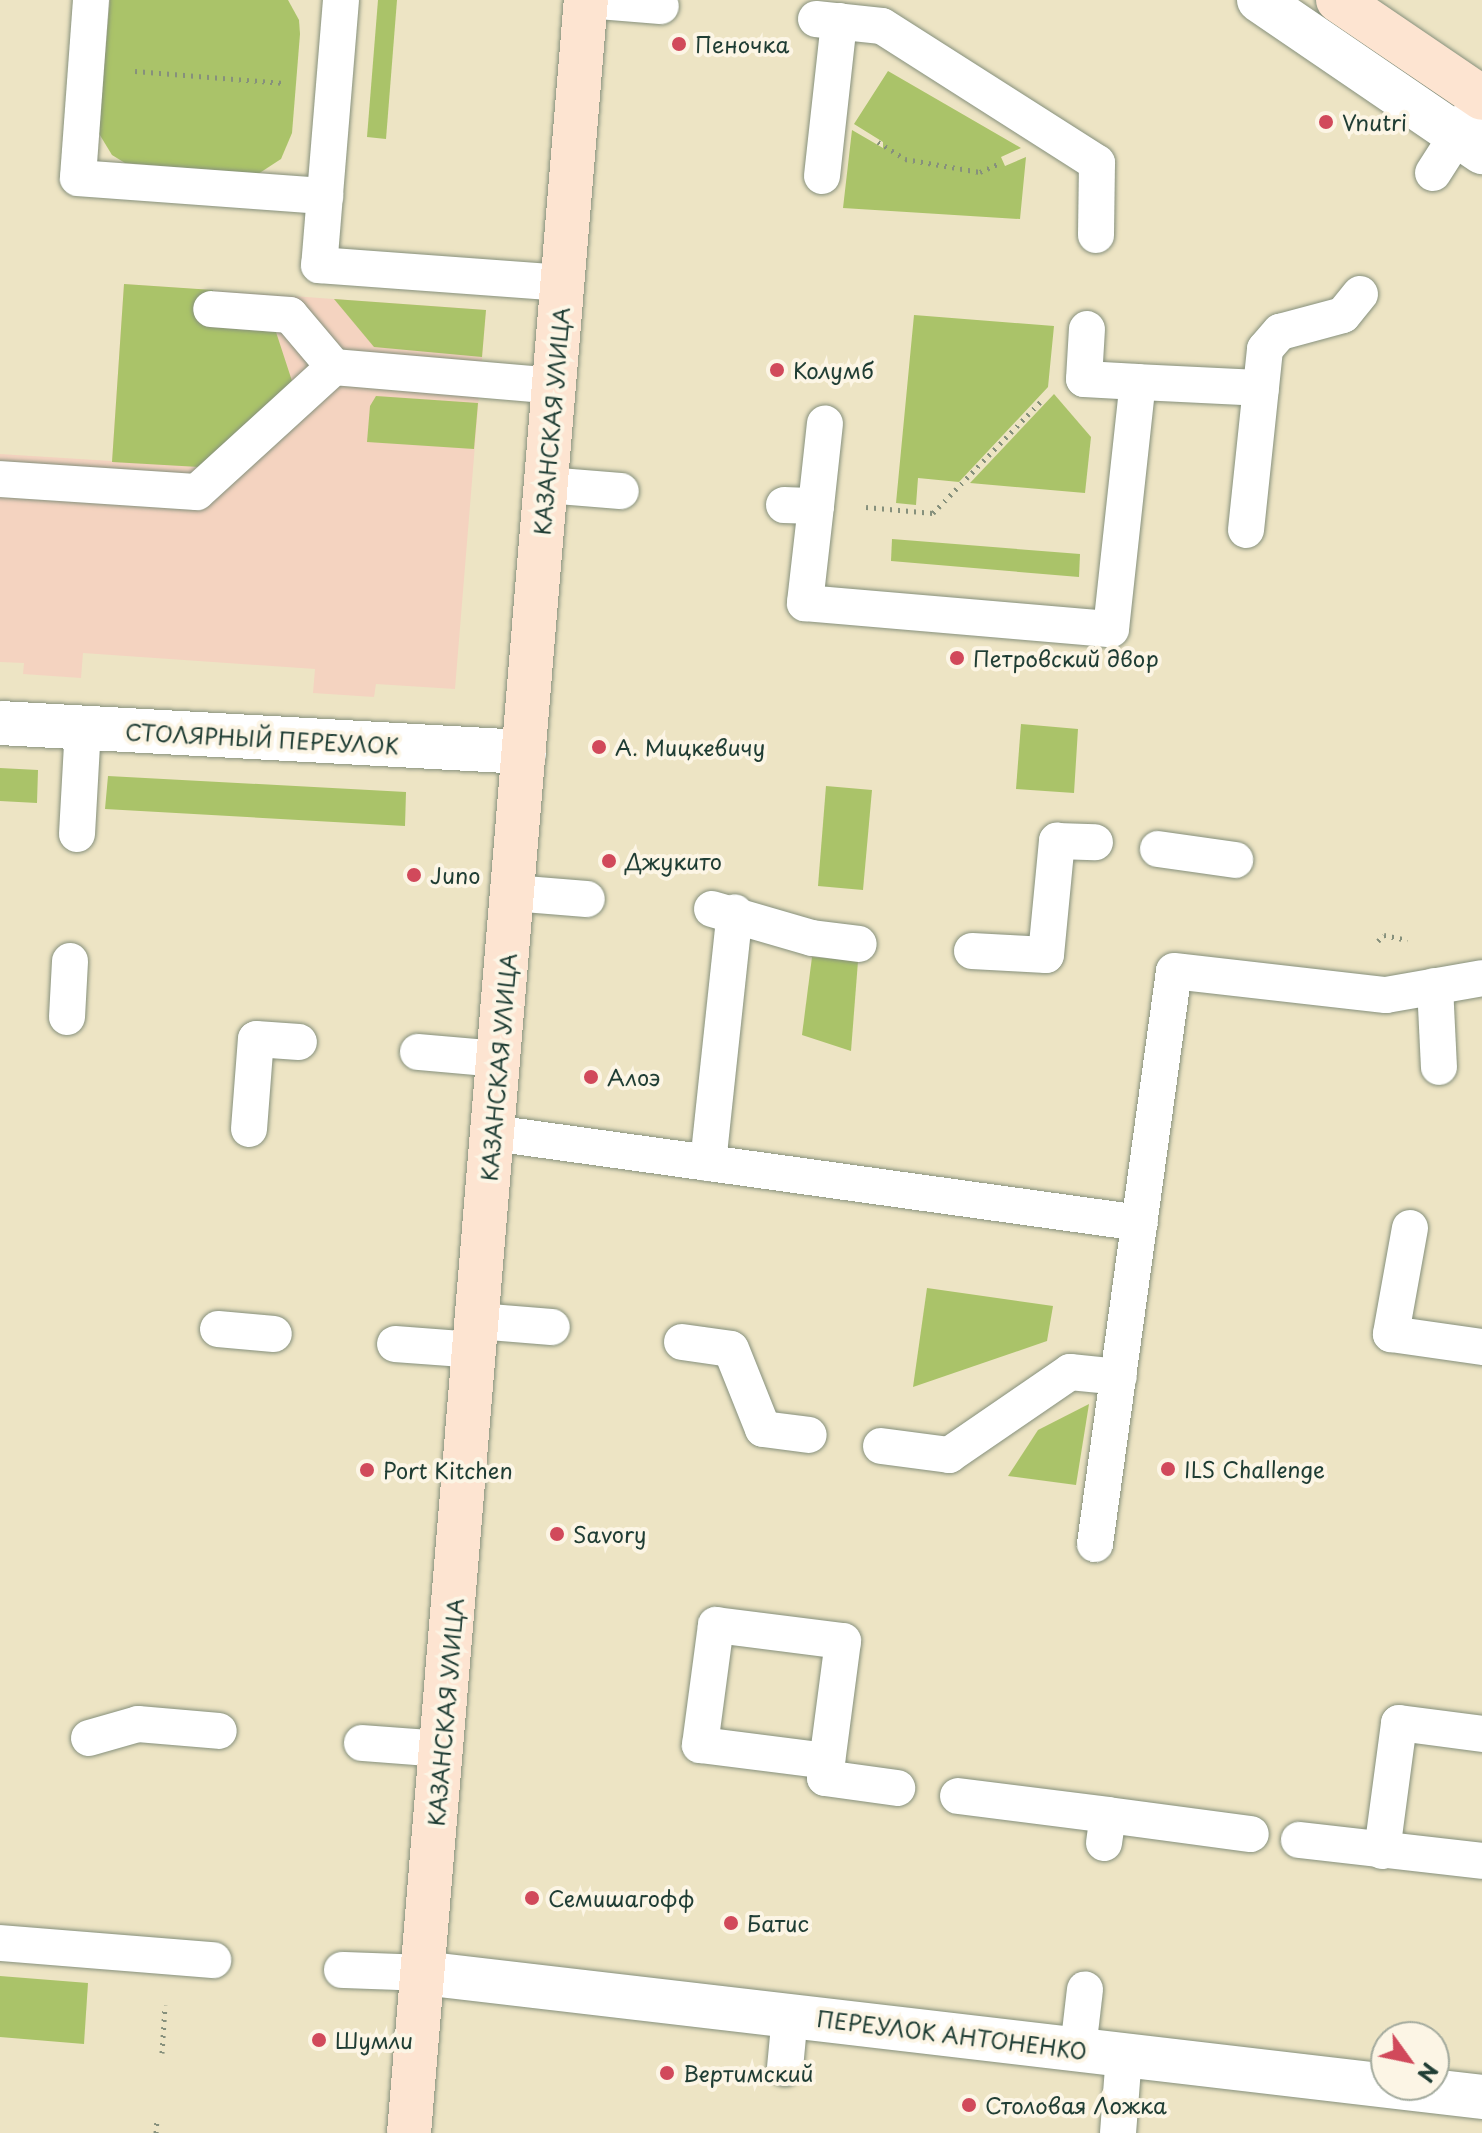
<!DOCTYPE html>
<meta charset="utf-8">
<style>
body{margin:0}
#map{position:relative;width:1482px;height:2133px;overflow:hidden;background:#ede4c4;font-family:"Playpen Sans",sans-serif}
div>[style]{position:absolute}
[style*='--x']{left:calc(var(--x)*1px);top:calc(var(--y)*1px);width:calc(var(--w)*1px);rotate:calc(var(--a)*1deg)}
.built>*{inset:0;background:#f4d3c0}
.green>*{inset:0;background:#aac369}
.path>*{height:5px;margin-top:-2.5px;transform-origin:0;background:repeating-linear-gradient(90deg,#86907c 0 2px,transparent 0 8px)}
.roads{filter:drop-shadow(0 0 2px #86907c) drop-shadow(0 0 2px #86907c)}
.lane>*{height:36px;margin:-18px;padding:0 18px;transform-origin:18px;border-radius:18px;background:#fff}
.street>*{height:44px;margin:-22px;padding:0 22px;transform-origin:22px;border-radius:22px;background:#fff}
.secondary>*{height:44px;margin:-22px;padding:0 22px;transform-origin:22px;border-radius:22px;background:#fde4d1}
.dots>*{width:22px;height:22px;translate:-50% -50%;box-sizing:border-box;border:4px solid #fcf5e5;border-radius:50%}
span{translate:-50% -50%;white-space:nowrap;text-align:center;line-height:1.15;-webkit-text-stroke:8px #fcf5e5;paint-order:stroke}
.poi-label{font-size:22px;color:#1f3d34}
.left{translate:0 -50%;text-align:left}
.street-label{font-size:22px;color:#1f3d34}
.north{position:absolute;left:1370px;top:2021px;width:80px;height:80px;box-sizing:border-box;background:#fcf5e5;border:2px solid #a4ab9e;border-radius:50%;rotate:123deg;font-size:22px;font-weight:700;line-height:32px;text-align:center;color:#1f3d34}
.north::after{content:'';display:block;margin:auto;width:28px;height:36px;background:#d1495b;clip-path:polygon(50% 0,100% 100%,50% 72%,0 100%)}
</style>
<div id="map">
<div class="built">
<i style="clip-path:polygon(124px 284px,486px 310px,455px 689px,376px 684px,374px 697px,313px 693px,315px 669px,83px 653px,81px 678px,23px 674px,24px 663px,0 662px,0 454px,112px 461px)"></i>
</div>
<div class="green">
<i style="clip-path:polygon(110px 0,288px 0,299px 20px,300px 34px,292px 133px,281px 159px,258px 174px,125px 163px,112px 155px,98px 132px)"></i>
<i style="clip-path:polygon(378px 0,397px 0,386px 139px,367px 137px)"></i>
<i style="clip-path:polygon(888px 71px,1021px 148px,1001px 157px,1005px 166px,1026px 157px,1020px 219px,843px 208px,852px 130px,883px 148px,883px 142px,854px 124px)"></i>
<i style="clip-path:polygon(124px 284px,213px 290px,210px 327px,276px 332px,292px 381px,199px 467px,112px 462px)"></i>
<i style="clip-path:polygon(334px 299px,486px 310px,482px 357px,374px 347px)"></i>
<i style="clip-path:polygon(914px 315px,1054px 326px,1048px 387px,959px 482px,918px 478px,916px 505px,896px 503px)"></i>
<i style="clip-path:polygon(1054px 394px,1091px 437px,1085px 493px,970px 483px)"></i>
<i style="clip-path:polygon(376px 396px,478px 403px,474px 449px,367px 442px,370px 406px)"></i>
<i style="clip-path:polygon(892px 539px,1080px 554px,1079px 577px,891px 561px)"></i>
<i style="clip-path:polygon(1021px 724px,1078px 729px,1074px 793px,1016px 789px)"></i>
<i style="clip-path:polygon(0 768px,38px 770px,37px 803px,0 801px)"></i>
<i style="clip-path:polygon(108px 776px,406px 792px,405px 826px,105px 809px)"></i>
<i style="clip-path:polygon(826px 786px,872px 790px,863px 890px,818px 886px)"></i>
<i style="clip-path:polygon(812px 957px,858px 961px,851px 1051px,802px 1035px)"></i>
<i style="clip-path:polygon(927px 1288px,1053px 1306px,1047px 1341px,913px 1387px)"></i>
<i style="clip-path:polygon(1089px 1404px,1076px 1485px,1008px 1476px,1038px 1430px)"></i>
<i style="clip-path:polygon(0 1976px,88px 1983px,84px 2044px,0 2037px)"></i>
</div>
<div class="path">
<i style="--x:135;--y:71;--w:149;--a:4.6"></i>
<i style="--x:878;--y:142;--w:32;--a:32"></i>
<i style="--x:905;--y:159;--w:76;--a:9.8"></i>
<i style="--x:980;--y:172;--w:22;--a:-24"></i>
<i style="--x:866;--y:507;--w:67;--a:5.1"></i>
<i style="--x:933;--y:513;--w:156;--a:-46"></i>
<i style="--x:1378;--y:941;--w:8;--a:-45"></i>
<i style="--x:1384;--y:935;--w:24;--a:12"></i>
<i style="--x:162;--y:2053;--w:48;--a:-86.4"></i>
<i style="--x:156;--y:2133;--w:13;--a:-86"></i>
</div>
<div class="roads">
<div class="lane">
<i style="--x:91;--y:0;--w:178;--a:94.2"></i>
<i style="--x:78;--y:178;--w:248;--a:4.2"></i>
<i style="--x:341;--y:0;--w:266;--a:94.7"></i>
<i style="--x:319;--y:265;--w:244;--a:4.2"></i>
<i style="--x:586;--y:0;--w:75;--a:4.6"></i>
<i style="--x:816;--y:19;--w:66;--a:6.1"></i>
<i style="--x:882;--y:26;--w:255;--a:32.5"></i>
<i style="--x:1097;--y:163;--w:72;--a:90.8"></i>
<i style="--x:1433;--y:173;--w:72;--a:-57.4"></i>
<i style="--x:822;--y:176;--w:156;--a:-83.7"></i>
<i style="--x:334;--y:367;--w:221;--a:4.9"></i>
<i style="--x:1138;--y:382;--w:123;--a:2.8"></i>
<i style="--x:0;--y:479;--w:197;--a:3.8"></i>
<i style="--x:197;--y:492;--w:185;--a:-42.4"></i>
<i style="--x:334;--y:367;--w:68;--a:-130.2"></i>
<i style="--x:290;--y:315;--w:79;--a:-175.7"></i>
<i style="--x:546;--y:485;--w:75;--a:4.6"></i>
<i style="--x:784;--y:505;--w:32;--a:2"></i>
<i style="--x:816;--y:506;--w:98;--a:96.5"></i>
<i style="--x:805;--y:603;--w:307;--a:4.9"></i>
<i style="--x:1111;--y:629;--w:248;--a:-83.8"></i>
<i style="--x:1138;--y:382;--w:54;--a:-176.8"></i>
<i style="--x:1084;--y:379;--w:50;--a:-86.6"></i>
<i style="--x:816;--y:506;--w:83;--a:-83.8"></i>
<i style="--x:1246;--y:530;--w:182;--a:-84"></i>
<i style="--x:1265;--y:349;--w:23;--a:-49"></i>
<i style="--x:1280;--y:332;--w:65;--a:-15.1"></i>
<i style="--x:1343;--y:315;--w:27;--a:-51"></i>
<i style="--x:77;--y:834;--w:106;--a:-86.8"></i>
<i style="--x:1158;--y:849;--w:78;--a:8.1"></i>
<i style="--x:512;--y:893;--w:75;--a:4.6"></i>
<i style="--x:712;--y:909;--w:104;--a:16.2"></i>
<i style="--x:812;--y:938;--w:47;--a:7.3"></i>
<i style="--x:972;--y:951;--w:74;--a:3.1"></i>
<i style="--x:1046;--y:955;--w:115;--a:-84.5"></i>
<i style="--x:1057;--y:841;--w:38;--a:2"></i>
<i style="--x:1435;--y:986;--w:81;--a:87.2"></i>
<i style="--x:67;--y:1017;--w:56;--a:-86.9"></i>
<i style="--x:418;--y:1052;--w:80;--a:5"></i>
<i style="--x:249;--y:1129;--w:90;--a:-85.6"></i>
<i style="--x:256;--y:1039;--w:43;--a:4"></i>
<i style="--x:493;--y:1133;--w:653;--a:7.92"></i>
<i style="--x:708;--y:1163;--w:252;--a:-83.9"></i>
<i style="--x:1410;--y:1228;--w:108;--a:100.2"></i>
<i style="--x:1391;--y:1334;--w:92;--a:8.1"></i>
<i style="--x:477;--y:1321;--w:75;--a:4.6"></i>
<i style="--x:218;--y:1329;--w:56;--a:5.1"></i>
<i style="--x:682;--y:1342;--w:49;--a:8.1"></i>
<i style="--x:731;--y:1349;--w:86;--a:68.2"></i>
<i style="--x:763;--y:1429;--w:46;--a:7.4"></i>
<i style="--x:395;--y:1344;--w:79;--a:4.3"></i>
<i style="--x:881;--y:1446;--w:69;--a:7.5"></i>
<i style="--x:949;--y:1455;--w:147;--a:-34.4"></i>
<i style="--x:1070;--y:1372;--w:49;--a:5.8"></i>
<i style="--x:1095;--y:1544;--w:578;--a:-82.15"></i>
<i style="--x:1174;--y:971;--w:213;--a:6.5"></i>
<i style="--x:1386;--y:995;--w:97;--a:-10"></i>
<i style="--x:89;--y:1738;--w:51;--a:-15.9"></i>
<i style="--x:138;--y:1724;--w:81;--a:4.9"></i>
<i style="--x:362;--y:1743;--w:79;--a:4.3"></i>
<i style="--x:827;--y:1761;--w:128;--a:-172.8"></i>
<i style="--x:700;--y:1745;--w:121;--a:-82.4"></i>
<i style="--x:716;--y:1625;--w:128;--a:7.2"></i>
<i style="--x:843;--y:1641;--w:138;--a:97.5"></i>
<i style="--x:825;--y:1778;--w:73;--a:7.9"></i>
<i style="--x:958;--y:1796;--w:151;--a:7.2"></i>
<i style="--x:1299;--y:1840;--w:184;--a:6.5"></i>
<i style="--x:1104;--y:1843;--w:28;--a:-82"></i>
<i style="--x:1108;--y:1815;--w:144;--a:7.6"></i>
<i style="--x:1382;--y:1851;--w:129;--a:-82.4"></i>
<i style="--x:1399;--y:1723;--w:84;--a:7.5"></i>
<i style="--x:0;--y:1943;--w:214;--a:4.6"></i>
<i style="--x:342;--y:1970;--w:80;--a:2.1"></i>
<i style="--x:1078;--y:2049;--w:60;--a:-83.3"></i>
<i style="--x:785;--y:2068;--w:53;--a:-84.6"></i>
<i style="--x:1118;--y:2133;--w:78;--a:-85.6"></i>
</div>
<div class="street">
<i style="--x:1259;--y:0;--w:270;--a:34.3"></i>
<i style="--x:0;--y:723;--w:525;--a:3.17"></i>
<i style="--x:422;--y:1973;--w:1067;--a:6.67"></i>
</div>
<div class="secondary">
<i style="--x:1338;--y:0;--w:174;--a:34.2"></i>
<i style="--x:409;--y:2133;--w:2140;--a:-85.26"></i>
</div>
</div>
<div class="dots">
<i style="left:679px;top:44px;background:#d1495b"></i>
<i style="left:1326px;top:122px;background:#d1495b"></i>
<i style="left:777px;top:370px;background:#d1495b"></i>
<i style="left:957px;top:658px;background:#d1495b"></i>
<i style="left:599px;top:747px;background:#d1495b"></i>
<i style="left:609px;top:861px;background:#d1495b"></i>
<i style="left:414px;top:875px;background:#d1495b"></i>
<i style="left:591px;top:1077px;background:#d1495b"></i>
<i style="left:1168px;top:1469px;background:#d1495b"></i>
<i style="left:367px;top:1470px;background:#d1495b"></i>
<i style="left:557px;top:1534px;background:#d1495b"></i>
<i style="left:532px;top:1898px;background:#d1495b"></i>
<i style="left:731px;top:1923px;background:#d1495b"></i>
<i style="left:319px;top:2040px;background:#d1495b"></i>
<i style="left:667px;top:2073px;background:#d1495b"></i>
<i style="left:969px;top:2105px;background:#d1495b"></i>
</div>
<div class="poi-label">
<span class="left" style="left:695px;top:44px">Пеночка</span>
<span class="left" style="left:1342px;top:122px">Vnutri</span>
<span class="left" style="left:793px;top:370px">Колумб</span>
<span class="left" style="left:973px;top:658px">Петровский двор</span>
<span class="left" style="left:615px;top:747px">А. Мицкевичу</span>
<span class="left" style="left:625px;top:861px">Джукито</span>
<span class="left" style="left:430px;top:875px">Juno</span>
<span class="left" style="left:607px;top:1077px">Алоэ</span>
<span class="left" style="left:1184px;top:1469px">ILS Challenge</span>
<span class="left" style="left:383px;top:1470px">Port Kitchen</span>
<span class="left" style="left:573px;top:1534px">Savory</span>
<span class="left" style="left:548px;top:1898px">Семишагофф</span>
<span class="left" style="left:747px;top:1923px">Батис</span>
<span class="left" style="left:335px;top:2040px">Шумли</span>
<span class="left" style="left:683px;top:2073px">Вертимский</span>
<span class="left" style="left:985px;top:2105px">Столовая Ложка</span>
</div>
<div class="street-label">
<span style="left:551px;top:421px;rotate:-85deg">КАЗАНСКАЯ УЛИЦА</span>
<span style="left:262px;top:738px;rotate:3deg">СТОЛЯРНЫЙ ПЕРЕУЛОК</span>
<span style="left:498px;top:1067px;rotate:-85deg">КАЗАНСКАЯ УЛИЦА</span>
<span style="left:445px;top:1712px;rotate:-85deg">КАЗАНСКАЯ УЛИЦА</span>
<span style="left:952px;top:2034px;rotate:7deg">ПЕРЕУЛОК АНТОНЕНКО</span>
</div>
<div class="north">N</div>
</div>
